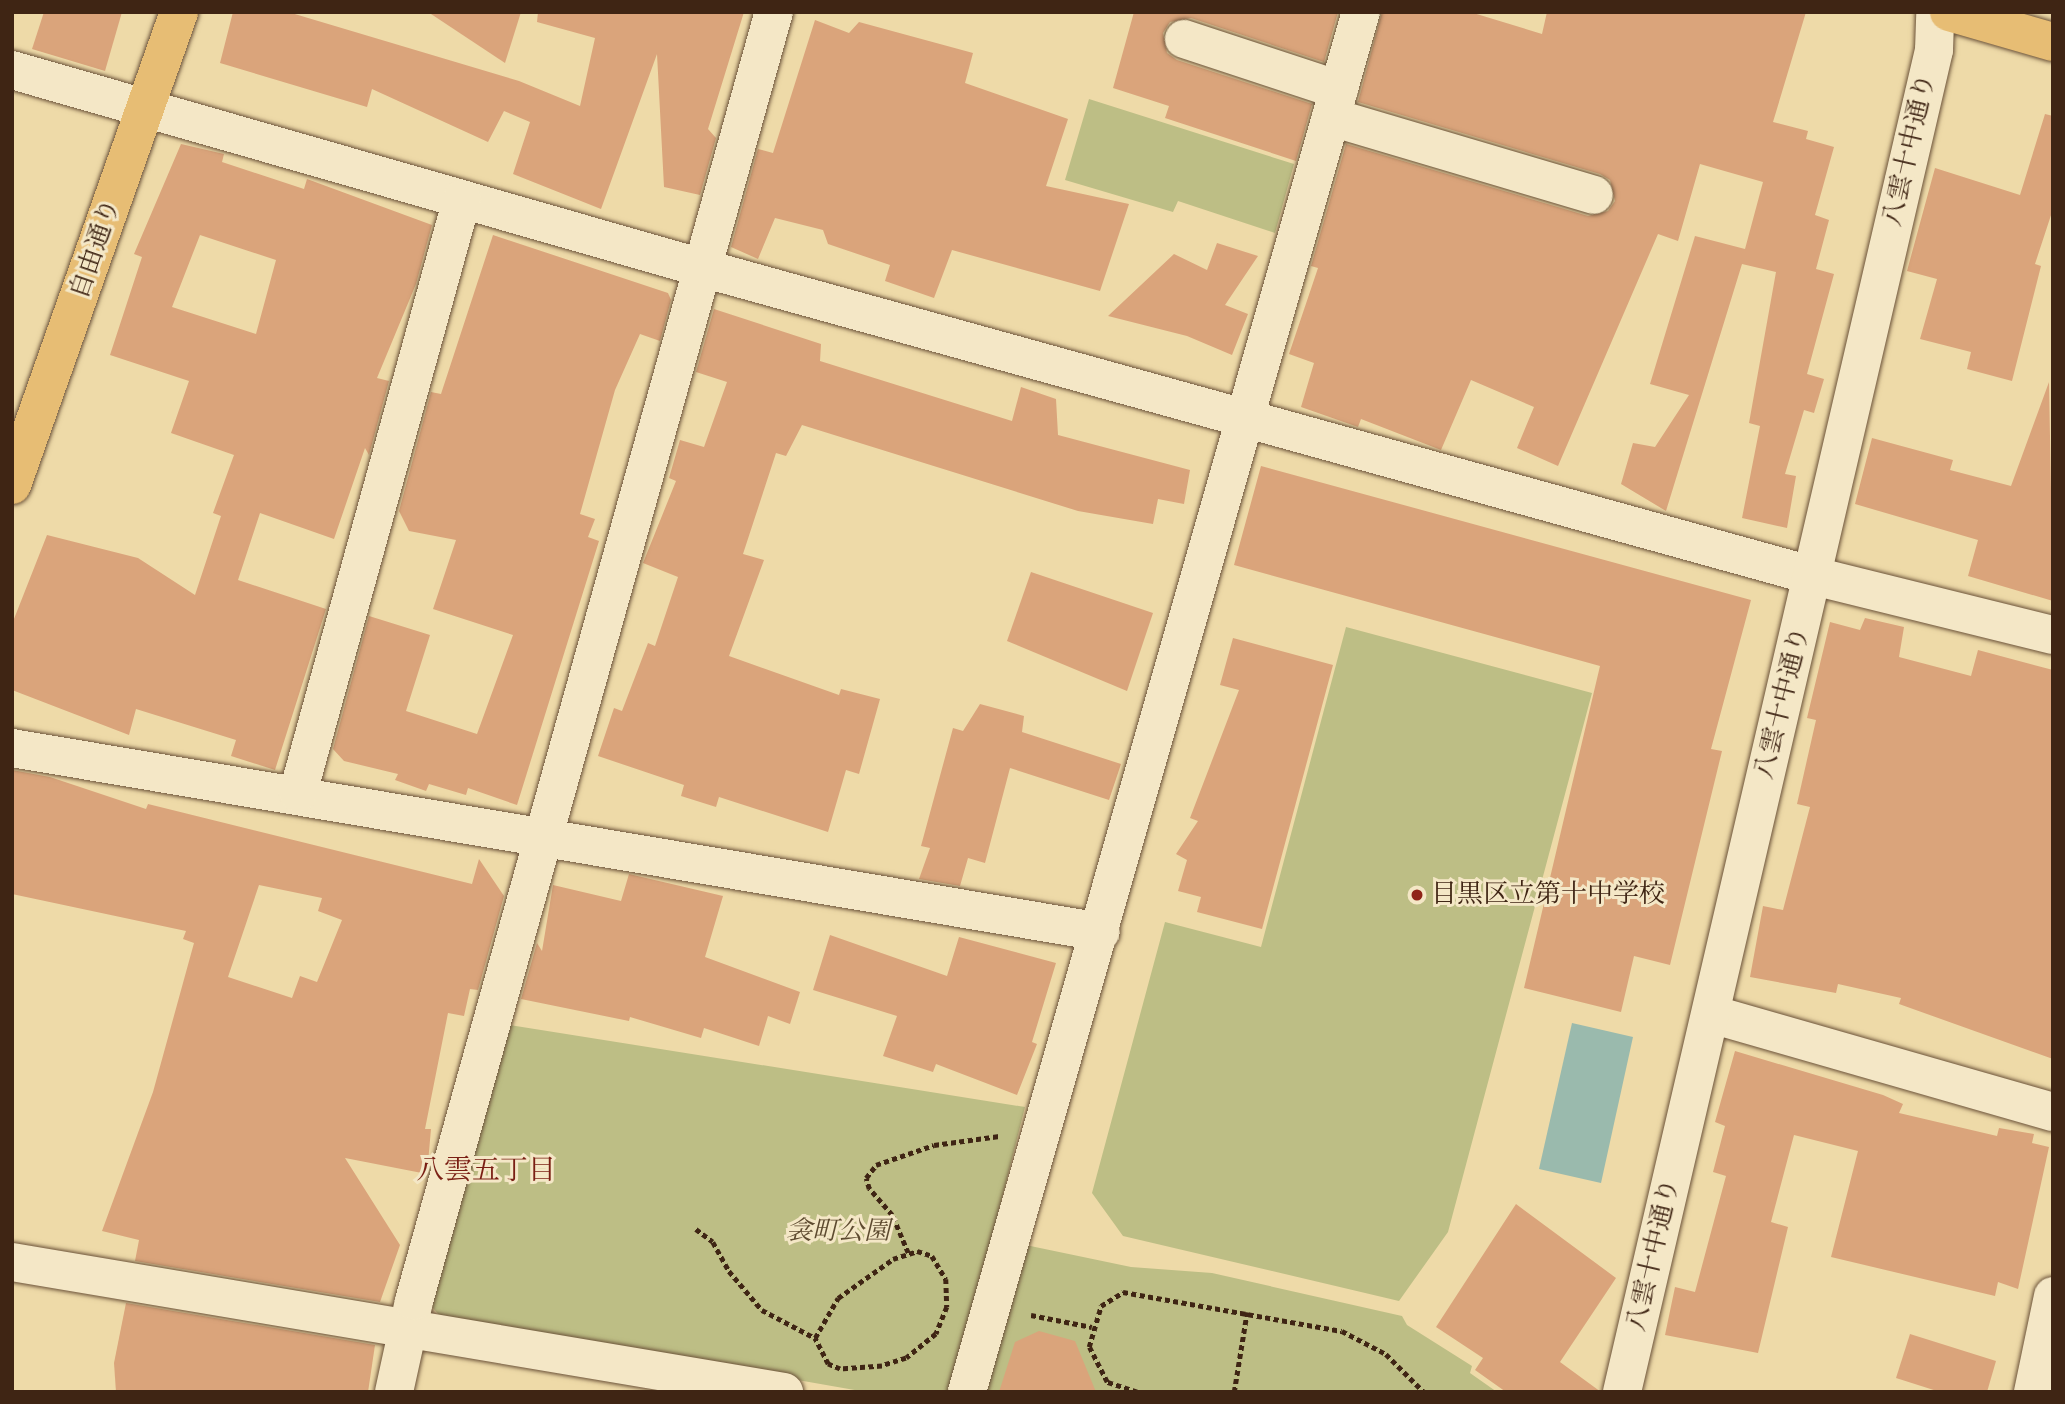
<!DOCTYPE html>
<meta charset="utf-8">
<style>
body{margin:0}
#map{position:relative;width:2065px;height:1404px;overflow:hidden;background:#eedaa8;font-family:"IM FELL English","Noto Serif JP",serif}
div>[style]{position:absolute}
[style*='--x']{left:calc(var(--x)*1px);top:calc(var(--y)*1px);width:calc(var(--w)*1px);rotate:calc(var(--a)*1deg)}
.green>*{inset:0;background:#bdbe85}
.water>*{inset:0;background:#9abaad}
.building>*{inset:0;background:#daa47b}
.path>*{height:4.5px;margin-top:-2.25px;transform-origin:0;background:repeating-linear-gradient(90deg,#3f2514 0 5px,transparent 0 8.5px)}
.roads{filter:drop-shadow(0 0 2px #6b5239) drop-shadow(0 0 2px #6b5239)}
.minor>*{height:38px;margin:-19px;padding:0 19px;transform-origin:19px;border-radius:19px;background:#f4e7c6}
.major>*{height:38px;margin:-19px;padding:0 19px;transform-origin:19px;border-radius:19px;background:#e7bd74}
.dots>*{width:19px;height:19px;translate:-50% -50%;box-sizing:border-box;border:4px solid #f4e7c6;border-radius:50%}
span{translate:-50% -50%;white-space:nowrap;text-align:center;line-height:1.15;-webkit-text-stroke:6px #f4e7c6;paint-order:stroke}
.street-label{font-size:26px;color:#3f2514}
.poi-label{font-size:26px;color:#3f2514}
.left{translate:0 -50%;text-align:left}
.park-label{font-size:26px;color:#5e4b30;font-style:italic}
.neighbourhood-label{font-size:28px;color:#7a1f14}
.frame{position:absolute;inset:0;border:14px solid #3f2514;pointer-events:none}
</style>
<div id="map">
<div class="green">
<i style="clip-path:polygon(1089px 99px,1294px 164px,1275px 233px,1178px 201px,1173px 212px,1065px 180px)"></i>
<i style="clip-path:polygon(1346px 627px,1592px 693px,1448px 1232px,1399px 1301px,1123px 1236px,1092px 1193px,1165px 922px,1261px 947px)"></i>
<i style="clip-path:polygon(504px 1024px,1025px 1107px,992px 1238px,1131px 1267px,1212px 1273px,1402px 1316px,1407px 1325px,1472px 1366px,1470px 1373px,1497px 1392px,979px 1392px,953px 1387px,944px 1392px,866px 1392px,441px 1317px,424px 1298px)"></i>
</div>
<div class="water">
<i style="clip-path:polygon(1572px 1023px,1633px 1037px,1601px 1183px,1539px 1169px)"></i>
</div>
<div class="building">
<i style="clip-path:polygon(44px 12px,122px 12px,105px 71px,32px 49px)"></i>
<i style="clip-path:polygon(233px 12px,288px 12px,519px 81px,580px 106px,595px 38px,537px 22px,538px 12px,744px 12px,708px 129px,716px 138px,700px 195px,664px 187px,657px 54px,601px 209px,513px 174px,530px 122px,504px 111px,488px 142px,372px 89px,367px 107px,220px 63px)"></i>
<i style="clip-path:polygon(428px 12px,521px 12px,505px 63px)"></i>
<i style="clip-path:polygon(1134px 12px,1338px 12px,1324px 62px,1191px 18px,1170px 22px,1163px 33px,1167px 53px,1177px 60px,1312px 104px,1296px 161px,1165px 118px,1169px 106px,1113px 88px)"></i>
<i style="clip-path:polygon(1382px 12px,1470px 12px,1542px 34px,1547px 12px,1806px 12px,1773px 122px,1808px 131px,1806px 139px,1834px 147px,1815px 215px,1829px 220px,1816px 269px,1834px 274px,1807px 374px,1824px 379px,1814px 413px,1804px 410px,1785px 474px,1796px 476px,1787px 528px,1742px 518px,1760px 426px,1749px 423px,1776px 272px,1742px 264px,1666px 511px,1621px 484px,1633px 443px,1655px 447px,1689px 395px,1650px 384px,1695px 236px,1745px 249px,1763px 182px,1700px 164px,1678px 241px,1658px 234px,1558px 466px,1517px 448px,1534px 407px,1471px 380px,1441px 450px,1361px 419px,1358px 427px,1301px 407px,1314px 363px,1289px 354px,1318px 268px,1311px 266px,1346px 144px,1588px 216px,1608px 211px,1615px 201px,1610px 180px,1600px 174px,1358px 102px)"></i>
<i style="clip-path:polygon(815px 20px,849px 33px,859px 22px,973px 53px,965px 83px,1068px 119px,1046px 186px,1129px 204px,1100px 291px,952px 250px,934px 298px,885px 281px,890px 265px,828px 244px,823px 230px,775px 218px,758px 259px,731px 247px,758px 149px,773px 153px)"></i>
<i style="clip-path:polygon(2045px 114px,2053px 116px,2053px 209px,2035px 264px,2041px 266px,2012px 381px,1967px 369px,1971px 352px,1920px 339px,1937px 279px,1907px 271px,1935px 168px,2020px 195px)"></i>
<i style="clip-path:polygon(evenodd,181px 144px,224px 154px,222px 162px,304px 189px,307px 179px,432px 225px,416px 284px,377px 378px,389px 381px,369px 455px,365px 448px,334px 539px,260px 513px,238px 580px,326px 609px,275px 770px,231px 756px,236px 740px,136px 709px,129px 735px,12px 690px,12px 624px,47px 535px,138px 558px,195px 595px,221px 516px,213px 513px,234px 455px,171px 433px,189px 381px,110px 355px,142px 257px,134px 254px,181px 144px,200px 235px,276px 260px,256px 334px,172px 307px,200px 235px)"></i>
<i style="clip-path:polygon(493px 235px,668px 293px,671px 300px,660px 341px,640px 334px,615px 390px,580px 514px,595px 519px,588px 537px,599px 541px,517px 805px,468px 788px,466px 795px,429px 784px,426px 791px,395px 780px,398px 774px,344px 761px,333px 749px,369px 616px,430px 635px,406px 711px,477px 734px,513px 635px,433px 609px,456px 540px,409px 531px,399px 511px,431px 392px,441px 394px)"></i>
<i style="clip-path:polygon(1217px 243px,1258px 256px,1225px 305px,1248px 314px,1232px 355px,1187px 336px,1108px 316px,1174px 254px,1207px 270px)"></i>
<i style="clip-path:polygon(714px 309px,821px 344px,820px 361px,1012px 421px,1021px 387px,1056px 399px,1058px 435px,1190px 470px,1184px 504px,1158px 499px,1153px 524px,1078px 511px,802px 425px,786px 456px,776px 453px,743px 554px,764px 560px,729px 656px,839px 695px,841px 689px,880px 699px,859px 774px,846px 770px,828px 832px,719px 797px,716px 807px,681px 796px,684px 785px,598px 756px,614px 708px,622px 711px,648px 643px,655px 646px,678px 577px,643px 563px,676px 481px,669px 478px,680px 440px,704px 447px,727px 382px,696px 372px)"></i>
<i style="clip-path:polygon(2049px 382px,2053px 601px,1968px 576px,1978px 540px,1855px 504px,1872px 438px,1953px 460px,1950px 470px,2011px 486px)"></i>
<i style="clip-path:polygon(1261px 466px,1751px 600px,1711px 749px,1722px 751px,1670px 965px,1634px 956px,1621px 1012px,1524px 988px,1600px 666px,1234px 565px)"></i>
<i style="clip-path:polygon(1031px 572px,1153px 613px,1127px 691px,1007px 641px)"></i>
<i style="clip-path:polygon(1865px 618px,1904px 627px,1899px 657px,1971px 676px,1978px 650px,2053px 670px,2053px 1059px,1899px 1004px,1901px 998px,1838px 984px,1836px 993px,1750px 977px,1763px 906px,1783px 910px,1810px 807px,1797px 804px,1816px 720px,1807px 718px,1830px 622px,1860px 630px)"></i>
<i style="clip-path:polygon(1233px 638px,1333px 665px,1262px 929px,1197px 912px,1201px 897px,1178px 891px,1187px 860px,1176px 854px,1198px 821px,1190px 818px,1239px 690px,1220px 685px)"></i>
<i style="clip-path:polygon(980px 704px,1024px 716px,1022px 732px,1121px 764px,1109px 800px,1010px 768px,985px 863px,968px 858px,960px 886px,919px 879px,930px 848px,921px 846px,953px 728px,963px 731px)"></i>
<i style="clip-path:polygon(evenodd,12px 770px,50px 777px,146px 809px,148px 804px,472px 884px,479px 859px,504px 896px,478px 990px,470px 989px,464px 1016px,448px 1013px,425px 1129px,431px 1129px,427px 1174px,345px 1158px,400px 1245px,380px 1302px,135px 1261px,139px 1240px,102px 1231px,153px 1092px,194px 943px,183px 939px,186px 931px,12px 894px,12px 770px,259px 885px,322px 898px,318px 911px,342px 920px,317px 982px,300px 976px,292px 998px,228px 977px,259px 885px)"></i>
<i style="clip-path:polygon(629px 874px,723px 896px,705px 957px,800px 992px,790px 1024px,768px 1016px,759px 1046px,704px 1028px,701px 1038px,630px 1017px,629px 1021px,521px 999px,537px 943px,542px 951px,553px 885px,621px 901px)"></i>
<i style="clip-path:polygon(830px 935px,947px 976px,959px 937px,1056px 963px,1032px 1042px,1037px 1044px,1017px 1095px,936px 1064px,933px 1072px,883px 1056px,897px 1016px,813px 990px)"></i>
<i style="clip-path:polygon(1735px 1051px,1883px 1095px,1903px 1104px,1899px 1113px,1997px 1136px,1999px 1128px,2034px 1134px,2032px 1143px,2049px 1147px,2018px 1289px,1998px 1282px,1995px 1296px,1831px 1257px,1858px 1151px,1794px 1135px,1771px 1222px,1788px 1227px,1758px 1353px,1665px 1335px,1675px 1287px,1695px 1292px,1726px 1176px,1713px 1172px,1725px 1126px,1715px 1122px)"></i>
<i style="clip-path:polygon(1516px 1204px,1616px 1278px,1560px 1362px,1601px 1392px,1506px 1392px,1475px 1370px,1483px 1358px,1436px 1327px)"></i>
<i style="clip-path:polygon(126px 1303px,375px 1345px,368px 1392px,116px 1392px,114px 1363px)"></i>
<i style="clip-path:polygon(1039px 1331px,1075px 1341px,1096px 1392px,999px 1392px,1015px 1342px)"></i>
<i style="clip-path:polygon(1910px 1334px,1996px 1361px,1987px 1392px,1940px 1392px,1896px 1378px)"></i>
</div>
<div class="path">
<i style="--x:696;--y:1229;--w:21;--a:37"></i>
<i style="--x:713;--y:1242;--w:33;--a:61"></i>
<i style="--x:729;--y:1271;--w:51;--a:49.8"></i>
<i style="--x:762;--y:1310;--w:60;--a:27.8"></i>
<i style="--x:917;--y:1251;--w:16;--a:18"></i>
<i style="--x:932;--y:1256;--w:27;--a:59"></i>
<i style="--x:946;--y:1279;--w:28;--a:88"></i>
<i style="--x:947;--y:1307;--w:29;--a:112"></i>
<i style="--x:936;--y:1334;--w:38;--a:141"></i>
<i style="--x:906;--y:1358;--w:25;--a:162"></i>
<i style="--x:882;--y:1366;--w:42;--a:175.9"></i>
<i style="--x:840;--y:1369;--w:13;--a:-157"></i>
<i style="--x:828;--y:1364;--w:29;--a:-117"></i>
<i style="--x:815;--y:1338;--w:46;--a:-60.1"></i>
<i style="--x:838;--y:1298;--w:67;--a:-35.3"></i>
<i style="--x:893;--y:1259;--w:25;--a:-18"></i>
<i style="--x:908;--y:1253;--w:41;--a:-112.8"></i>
<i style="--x:892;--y:1215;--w:35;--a:-131"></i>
<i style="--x:869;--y:1189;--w:11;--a:-105"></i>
<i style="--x:866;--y:1178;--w:16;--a:-52"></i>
<i style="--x:876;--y:1165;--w:61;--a:-19"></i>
<i style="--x:934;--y:1145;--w:66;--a:-7.9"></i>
<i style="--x:1031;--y:1315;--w:62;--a:11.1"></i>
<i style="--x:1137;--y:1392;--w:32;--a:-162"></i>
<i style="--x:1107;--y:1382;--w:39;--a:-117"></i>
<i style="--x:1089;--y:1347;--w:43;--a:-73.7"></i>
<i style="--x:1101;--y:1306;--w:26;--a:-32"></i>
<i style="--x:1123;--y:1292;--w:222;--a:10.1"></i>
<i style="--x:1342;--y:1331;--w:50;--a:27.6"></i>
<i style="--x:1386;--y:1354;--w:54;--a:45"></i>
<i style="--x:1234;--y:1392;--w:81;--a:-80.8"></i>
</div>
<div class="roads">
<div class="minor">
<i style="--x:1184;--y:39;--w:163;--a:18.2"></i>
<i style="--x:12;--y:70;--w:718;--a:16.01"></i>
<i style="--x:702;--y:268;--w:1154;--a:15.48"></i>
<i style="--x:1814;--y:576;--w:246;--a:13.9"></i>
<i style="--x:1331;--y:117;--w:274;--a:16.5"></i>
<i style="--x:12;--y:748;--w:1104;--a:9.59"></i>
<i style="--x:298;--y:793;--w:616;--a:-74.57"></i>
<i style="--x:1711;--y:1014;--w:356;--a:16"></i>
<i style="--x:12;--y:1262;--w:783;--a:9.56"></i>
<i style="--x:394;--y:1392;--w:93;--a:-77.6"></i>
<i style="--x:414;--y:1301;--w:1338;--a:-74.4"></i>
<i style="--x:967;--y:1392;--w:1435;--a:-74.07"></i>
<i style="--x:1622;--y:1392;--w:1378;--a:-76.91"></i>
<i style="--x:1934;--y:50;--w:38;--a:-88"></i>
<i style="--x:2033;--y:1392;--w:98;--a:-78.2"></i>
</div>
<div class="major">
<i style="--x:1949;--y:12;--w:108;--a:16.1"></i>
<i style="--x:12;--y:485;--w:502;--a:-70.55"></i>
</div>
</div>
<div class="dots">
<i style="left:1417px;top:895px;background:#8f2418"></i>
</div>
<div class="street-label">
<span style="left:1910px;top:150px;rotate:-77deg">八雲十中通り</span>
<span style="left:96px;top:249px;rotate:-71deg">自由通り</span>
<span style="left:1783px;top:703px;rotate:-76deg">八雲十中通り</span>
<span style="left:1654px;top:1255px;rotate:-77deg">八雲十中通り</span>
</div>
<div class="poi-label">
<span class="left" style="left:1431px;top:895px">目黒区立第十中学校</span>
</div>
<div class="park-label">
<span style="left:838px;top:1232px">衾町公園</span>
</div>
<div class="neighbourhood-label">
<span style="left:486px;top:1172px">八雲五丁目</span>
</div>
<div class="frame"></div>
</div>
